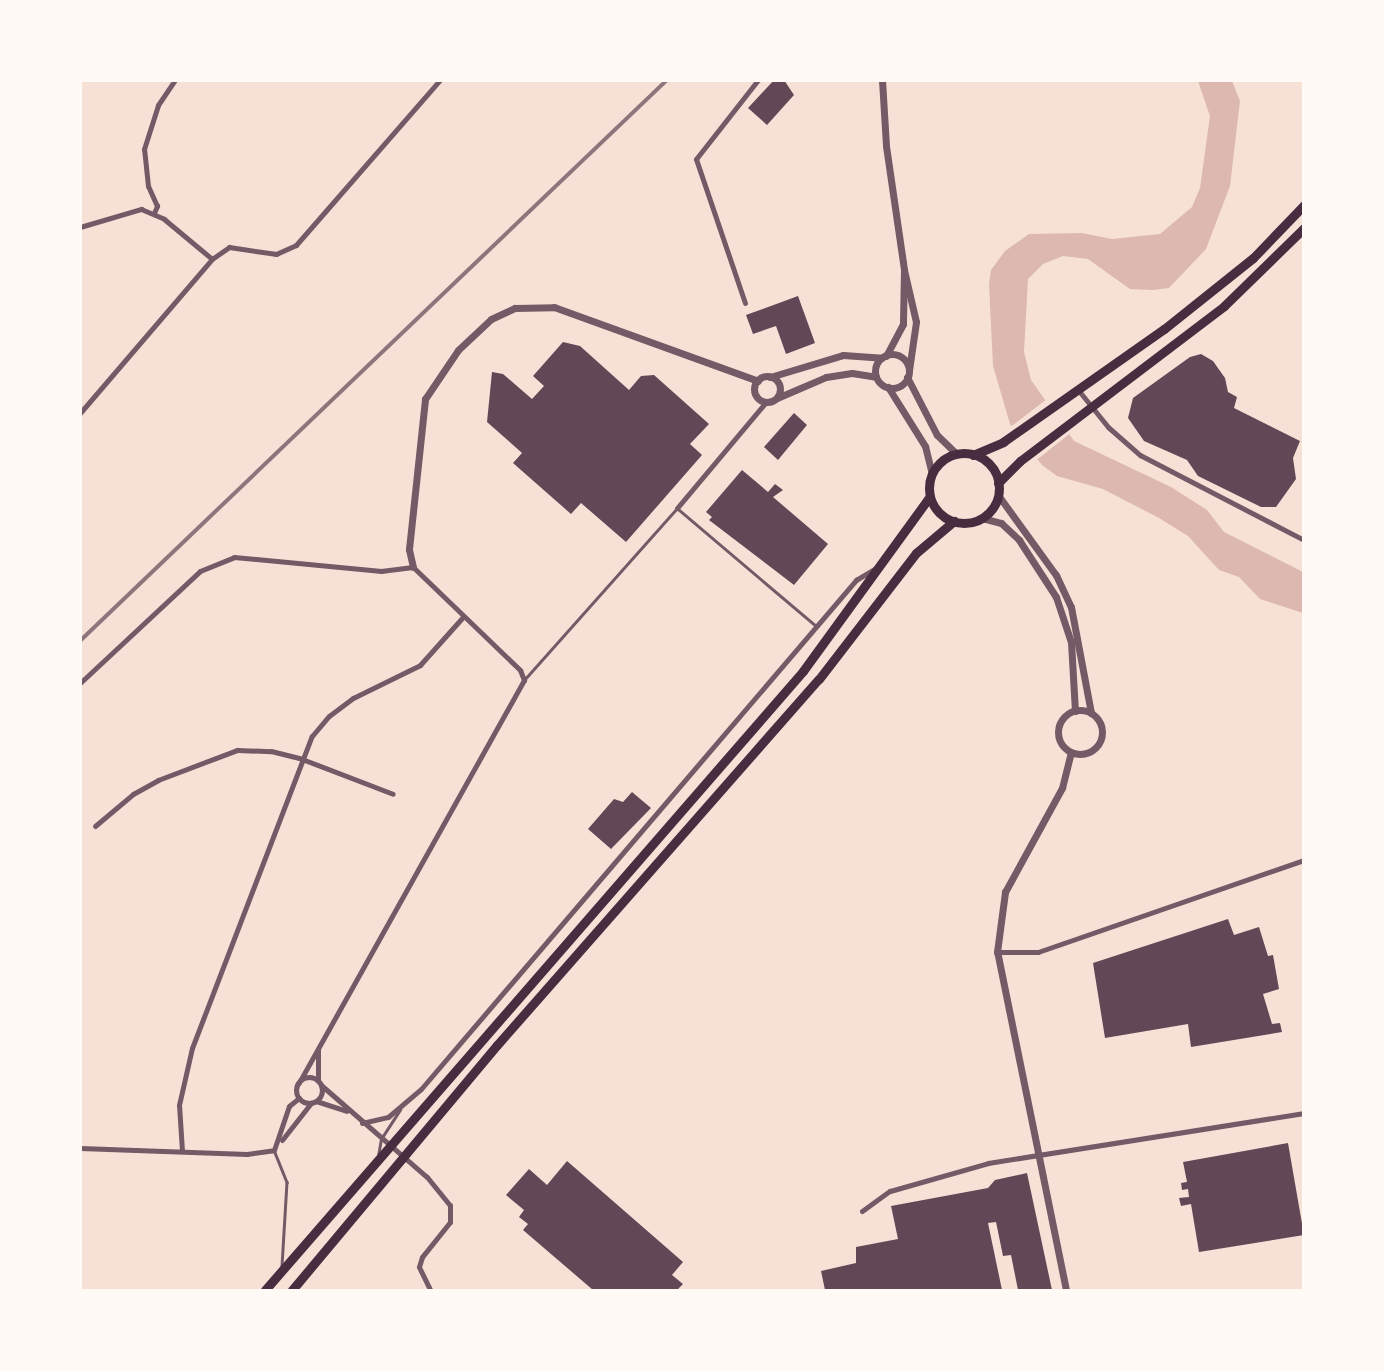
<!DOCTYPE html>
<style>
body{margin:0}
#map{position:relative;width:1384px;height:1371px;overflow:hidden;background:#f7e1d7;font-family:Barlow,sans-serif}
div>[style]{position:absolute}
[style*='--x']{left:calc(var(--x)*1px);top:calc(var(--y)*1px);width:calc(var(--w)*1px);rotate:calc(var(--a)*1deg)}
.water>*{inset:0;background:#dcb8b0}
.pier>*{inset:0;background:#f7e1d7}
.building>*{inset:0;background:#644757}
.service>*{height:2.5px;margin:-1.25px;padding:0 1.25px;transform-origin:1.25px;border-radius:1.25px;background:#755966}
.minor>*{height:5px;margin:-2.5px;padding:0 2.5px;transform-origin:2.5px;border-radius:2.5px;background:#755966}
.minor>.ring{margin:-2.5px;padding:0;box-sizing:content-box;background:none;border:5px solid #755966;border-radius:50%}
.tertiary>*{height:7px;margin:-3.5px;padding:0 3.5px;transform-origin:3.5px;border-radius:3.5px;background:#755966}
.tertiary>.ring{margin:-3.5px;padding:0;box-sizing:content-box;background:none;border:7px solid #755966;border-radius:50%}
.primary>*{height:9px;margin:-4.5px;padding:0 4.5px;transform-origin:4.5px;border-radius:4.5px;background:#4a2c40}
.primary>.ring{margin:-4.5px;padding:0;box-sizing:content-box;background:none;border:9px solid #4a2c40;border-radius:50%}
.rail>*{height:3.5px;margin:-1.75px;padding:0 1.75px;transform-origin:1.75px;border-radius:1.75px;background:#8f747c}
span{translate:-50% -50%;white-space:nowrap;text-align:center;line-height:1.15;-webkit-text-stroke:6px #fffaf5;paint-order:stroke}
.frame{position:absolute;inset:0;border:82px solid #fffaf5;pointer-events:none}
</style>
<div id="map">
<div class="water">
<i style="clip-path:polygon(1198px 81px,1232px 81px,1240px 101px,1230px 186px,1206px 249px,1169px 288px,1153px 290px,1130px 289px,1088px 259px,1063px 256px,1043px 264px,1028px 279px,1024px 352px,1031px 380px,1074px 441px,1171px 487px,1207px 510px,1224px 532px,1303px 572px,1303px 613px,1260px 599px,1239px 577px,1219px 570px,1188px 536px,1159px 518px,1103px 489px,1057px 476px,1042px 465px,1010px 424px,993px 366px,989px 284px,991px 270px,1005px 251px,1029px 234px,1082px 233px,1112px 239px,1160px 234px,1192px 207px,1200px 188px,1210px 116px)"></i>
</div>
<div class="pier">
<i style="clip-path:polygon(1047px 399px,1072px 432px,1034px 462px,1009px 428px)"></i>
</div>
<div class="building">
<i style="clip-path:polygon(774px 80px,784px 80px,794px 95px,767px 125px,748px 108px)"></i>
<i style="clip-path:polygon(798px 296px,815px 343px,786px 354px,776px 326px,753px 334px,746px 315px)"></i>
<i style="clip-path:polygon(563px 342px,580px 346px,629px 390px,641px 376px,654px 375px,709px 424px,690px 444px,702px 455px,626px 542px,581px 503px,571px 514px,513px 463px,522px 453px,487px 422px,492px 372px,503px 374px,532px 399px,544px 386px,533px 376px)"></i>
<i style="clip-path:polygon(1201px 354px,1213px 361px,1225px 378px,1228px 392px,1237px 397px,1234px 408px,1300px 441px,1293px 458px,1296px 479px,1276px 507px,1261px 507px,1198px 476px,1187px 460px,1144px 441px,1128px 418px,1133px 398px,1190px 357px)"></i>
<i style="clip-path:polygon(794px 413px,807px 425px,778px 460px,764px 447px)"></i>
<i style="clip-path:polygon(742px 470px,768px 492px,775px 484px,783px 490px,773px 497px,828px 544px,794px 585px,709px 520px,712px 517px,706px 512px)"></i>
<i style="clip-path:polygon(632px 792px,651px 808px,611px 849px,588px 829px,614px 799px,623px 802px)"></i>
<i style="clip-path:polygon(1228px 919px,1234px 935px,1259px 927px,1268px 956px,1273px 955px,1279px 989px,1263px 994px,1272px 1024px,1280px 1023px,1282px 1032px,1191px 1047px,1188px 1024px,1105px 1038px,1093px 963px)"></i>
<i style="clip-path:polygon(1288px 1143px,1304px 1235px,1199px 1252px,1191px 1204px,1181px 1206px,1179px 1198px,1189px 1197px,1188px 1189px,1182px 1190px,1181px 1183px,1187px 1182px,1183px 1162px)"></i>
<i style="clip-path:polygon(567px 1161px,683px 1262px,672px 1275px,683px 1284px,677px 1290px,593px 1290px,523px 1230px,528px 1224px,519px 1217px,524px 1210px,506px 1195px,529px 1169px,547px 1185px)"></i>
<i style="clip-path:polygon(1027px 1173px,1052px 1290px,1018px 1290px,1011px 1255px,1003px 1256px,996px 1222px,988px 1223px,1002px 1290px,825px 1290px,821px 1271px,856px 1263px,856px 1247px,898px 1239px,891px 1206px,988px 1188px,995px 1180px)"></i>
</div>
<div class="service">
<i style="--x:524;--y:680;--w:230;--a:-48.3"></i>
<i style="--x:677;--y:508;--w:182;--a:40.3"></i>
<i style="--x:274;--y:1150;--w:35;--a:68"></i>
<i style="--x:287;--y:1182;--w:84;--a:93.4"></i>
<i style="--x:378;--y:1156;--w:17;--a:-80"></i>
<i style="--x:381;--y:1139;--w:35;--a:-57"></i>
</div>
<div class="minor">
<i style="--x:154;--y:213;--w:8;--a:-67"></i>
<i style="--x:157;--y:206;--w:22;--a:-114"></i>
<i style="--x:148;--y:186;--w:37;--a:-96"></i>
<i style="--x:144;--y:149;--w:46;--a:-72.3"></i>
<i style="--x:158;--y:105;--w:30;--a:-56"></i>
<i style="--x:80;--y:227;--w:64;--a:-16.4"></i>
<i style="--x:141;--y:209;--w:25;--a:23"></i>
<i style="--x:164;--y:219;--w:62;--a:39.8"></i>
<i style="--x:745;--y:303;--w:152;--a:-108.8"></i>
<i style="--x:696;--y:159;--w:100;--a:-51.9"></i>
<i style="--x:1079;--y:391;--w:46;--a:51.1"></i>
<i style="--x:1108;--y:427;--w:43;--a:41.2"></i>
<i style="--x:1140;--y:455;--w:185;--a:27.4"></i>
<i style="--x:80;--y:413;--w:203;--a:-49.4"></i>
<i style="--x:212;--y:259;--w:21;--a:-35"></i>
<i style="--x:229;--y:247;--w:48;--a:8.5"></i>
<i style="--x:276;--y:254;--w:22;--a:-24"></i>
<i style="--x:296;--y:245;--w:219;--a:-48.9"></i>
<i style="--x:677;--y:508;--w:138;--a:-50"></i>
<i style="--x:80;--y:683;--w:164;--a:-43"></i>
<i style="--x:200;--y:571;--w:37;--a:-22"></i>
<i style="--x:234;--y:557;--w:148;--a:5.4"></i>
<i style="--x:381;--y:571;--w:32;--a:-7"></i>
<i style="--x:413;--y:567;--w:149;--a:43.9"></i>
<i style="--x:520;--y:670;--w:11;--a:68"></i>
<i style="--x:524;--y:680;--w:462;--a:119.2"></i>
<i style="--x:95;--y:826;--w:50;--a:-40.1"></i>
<i style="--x:133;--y:794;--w:29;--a:-29"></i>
<i style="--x:158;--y:780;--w:85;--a:-20.8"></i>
<i style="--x:237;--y:750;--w:34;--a:2"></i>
<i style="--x:271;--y:751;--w:32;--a:14"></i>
<i style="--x:302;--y:759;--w:97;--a:21"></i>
<i style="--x:997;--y:952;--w:41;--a:0"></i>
<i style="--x:1038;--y:952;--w:281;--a:-19.1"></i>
<i style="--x:318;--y:1050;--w:31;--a:90"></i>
<i class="ring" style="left:296px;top:1077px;width:21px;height:21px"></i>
<i style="--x:321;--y:1085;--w:140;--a:41"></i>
<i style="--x:427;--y:1177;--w:36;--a:51"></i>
<i style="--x:450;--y:1205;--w:17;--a:90"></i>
<i style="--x:450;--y:1222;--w:45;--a:128.7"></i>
<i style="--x:422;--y:1257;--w:10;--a:107"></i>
<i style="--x:419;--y:1267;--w:25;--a:64"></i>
<i style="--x:316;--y:1101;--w:32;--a:18"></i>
<i style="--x:362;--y:1123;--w:27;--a:-13"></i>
<i style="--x:388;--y:1117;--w:43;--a:-40.3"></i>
<i style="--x:421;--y:1089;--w:670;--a:-49.48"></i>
<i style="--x:856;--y:580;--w:21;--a:-31"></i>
<i style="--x:282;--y:1140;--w:47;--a:-51.9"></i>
<i style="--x:80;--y:1148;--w:167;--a:2.1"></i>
<i style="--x:247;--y:1154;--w:27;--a:-8"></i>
<i style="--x:274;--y:1150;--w:46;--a:-71.2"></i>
<i style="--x:289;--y:1106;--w:13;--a:-39"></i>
<i style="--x:182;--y:1151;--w:46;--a:-93.7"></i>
<i style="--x:179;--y:1105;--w:58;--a:-77.2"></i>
<i style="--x:192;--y:1048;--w:334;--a:-69"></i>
<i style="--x:312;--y:736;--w:26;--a:-50"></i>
<i style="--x:329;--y:716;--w:30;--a:-37"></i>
<i style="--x:353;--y:698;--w:75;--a:-26.2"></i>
<i style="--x:420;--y:665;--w:63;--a:-48.2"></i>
<i style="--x:862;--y:1211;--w:34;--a:-36"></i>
<i style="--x:890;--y:1191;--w:102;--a:-15.9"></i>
<i style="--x:988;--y:1163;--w:320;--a:-9"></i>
</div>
<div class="tertiary">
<i style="--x:882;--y:80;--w:66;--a:86.5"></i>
<i style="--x:886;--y:146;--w:125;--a:81.7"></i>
<i style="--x:904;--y:270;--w:54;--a:91.1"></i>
<i style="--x:903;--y:324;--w:36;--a:118"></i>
<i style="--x:904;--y:270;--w:53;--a:77"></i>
<i style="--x:916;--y:322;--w:49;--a:98.3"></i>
<i class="ring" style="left:875px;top:354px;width:27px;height:27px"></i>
<i class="ring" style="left:754px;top:376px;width:19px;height:19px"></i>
<i style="--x:770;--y:377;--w:76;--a:-16.8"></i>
<i style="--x:843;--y:355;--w:39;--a:4"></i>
<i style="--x:907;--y:377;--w:65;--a:62.7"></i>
<i style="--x:937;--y:435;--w:28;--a:44"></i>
<i style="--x:888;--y:387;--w:70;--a:57.9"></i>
<i style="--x:925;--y:446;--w:29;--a:76"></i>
<i style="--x:777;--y:398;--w:53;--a:-23.2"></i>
<i style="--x:826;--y:377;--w:26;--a:-9"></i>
<i style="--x:852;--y:373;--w:24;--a:9"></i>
<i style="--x:998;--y:495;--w:99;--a:54.1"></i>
<i style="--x:1056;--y:575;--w:35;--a:65"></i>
<i style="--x:1071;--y:607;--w:108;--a:79.3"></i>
<i style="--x:982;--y:518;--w:20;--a:15"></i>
<i style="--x:1001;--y:523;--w:25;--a:43"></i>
<i style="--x:1019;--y:540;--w:68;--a:57"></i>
<i style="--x:1056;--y:597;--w:47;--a:71.6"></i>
<i style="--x:1071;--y:642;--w:69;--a:86.7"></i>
<i style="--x:413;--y:567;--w:18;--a:-103"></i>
<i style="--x:409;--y:549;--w:151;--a:-83.9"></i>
<i style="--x:425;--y:399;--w:59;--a:-56"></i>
<i style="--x:458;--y:350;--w:45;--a:-43.2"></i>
<i style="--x:491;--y:319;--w:26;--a:-25"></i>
<i style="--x:515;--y:308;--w:39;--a:-1"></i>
<i style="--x:554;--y:307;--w:217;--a:19.9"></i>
<i class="ring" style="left:1058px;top:710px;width:37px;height:37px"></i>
<i style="--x:1066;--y:1290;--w:345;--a:-101.5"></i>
<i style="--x:997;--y:952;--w:61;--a:-82.4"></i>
<i style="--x:1005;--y:892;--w:119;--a:-61.3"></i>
<i style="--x:1062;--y:788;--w:36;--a:-76"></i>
</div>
<div class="primary">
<i class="ring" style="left:929px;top:453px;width:61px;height:61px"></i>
<i style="--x:973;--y:455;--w:33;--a:-23"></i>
<i style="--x:1003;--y:442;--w:197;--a:-35.1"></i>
<i style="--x:1164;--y:329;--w:114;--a:-38.6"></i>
<i style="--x:1253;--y:258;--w:74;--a:-46.1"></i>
<i style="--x:998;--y:483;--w:31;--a:-45"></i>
<i style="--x:1020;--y:461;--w:256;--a:-37.2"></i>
<i style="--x:1224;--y:306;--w:112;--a:-44.3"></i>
<i style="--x:265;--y:1290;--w:820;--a:-49"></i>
<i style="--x:803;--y:671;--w:216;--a:-54"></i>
<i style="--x:292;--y:1290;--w:319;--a:-50.1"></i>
<i style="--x:497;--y:1045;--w:487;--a:-48.7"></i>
<i style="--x:819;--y:679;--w:159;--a:-52.4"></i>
<i style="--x:916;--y:553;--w:50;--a:-40.1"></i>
</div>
<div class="rail">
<i style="--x:80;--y:641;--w:812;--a:-43.7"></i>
</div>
<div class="frame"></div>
</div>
